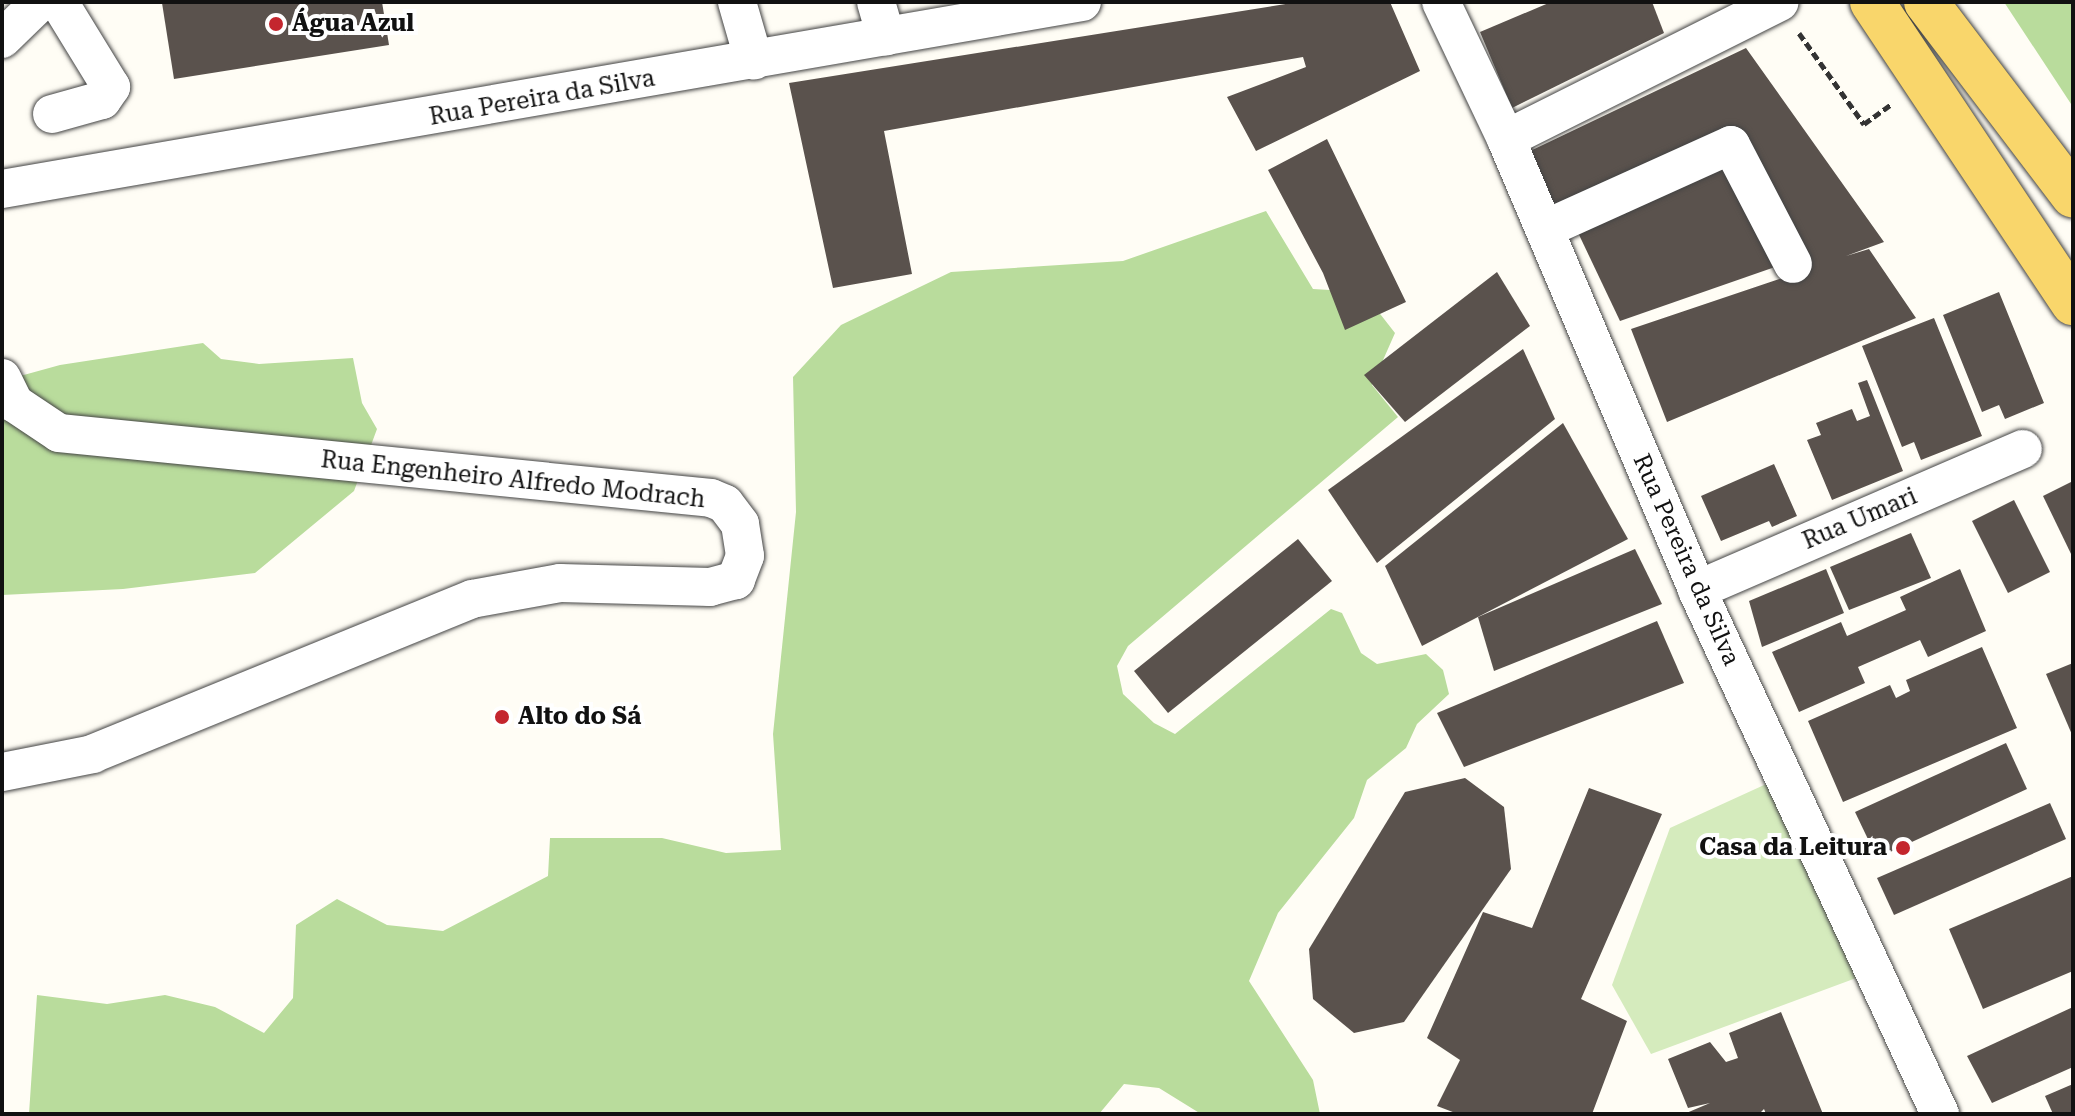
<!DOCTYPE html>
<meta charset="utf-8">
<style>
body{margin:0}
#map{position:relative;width:2075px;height:1116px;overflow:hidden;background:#fffdf5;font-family:"Roboto Serif",serif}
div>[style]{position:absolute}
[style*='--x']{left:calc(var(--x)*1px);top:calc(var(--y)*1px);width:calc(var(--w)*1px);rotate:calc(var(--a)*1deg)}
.green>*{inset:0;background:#d5ebbd}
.forest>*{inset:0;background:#b9dc9c}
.building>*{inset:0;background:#5a524d}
.path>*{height:5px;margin-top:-2.5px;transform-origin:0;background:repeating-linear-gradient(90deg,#333 0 8px,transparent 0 12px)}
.roads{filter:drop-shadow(0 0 2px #444) drop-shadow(0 0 2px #444)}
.minor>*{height:38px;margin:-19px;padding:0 19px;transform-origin:19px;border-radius:19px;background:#fff}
.major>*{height:44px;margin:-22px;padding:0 22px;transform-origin:22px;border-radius:22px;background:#f9d66b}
.dots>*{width:22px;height:22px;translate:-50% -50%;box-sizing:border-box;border:4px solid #fff;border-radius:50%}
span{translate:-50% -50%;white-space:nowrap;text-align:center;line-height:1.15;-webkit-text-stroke:8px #fff;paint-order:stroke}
.poi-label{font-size:24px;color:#111;font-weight:700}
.left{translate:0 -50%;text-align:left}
.right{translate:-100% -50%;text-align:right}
.street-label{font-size:24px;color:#111}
.frame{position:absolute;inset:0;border:4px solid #111;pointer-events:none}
</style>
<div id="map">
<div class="green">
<i style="clip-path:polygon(1775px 780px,1867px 974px,1651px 1054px,1612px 985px,1670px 828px)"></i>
</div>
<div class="forest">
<i style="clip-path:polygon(2004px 2px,2073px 2px,2073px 107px)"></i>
<i style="clip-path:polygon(1266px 211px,1313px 289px,1363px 292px,1395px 333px,1372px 385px,1398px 417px,1128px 646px,1117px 666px,1123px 694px,1154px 723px,1175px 734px,1331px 609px,1342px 613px,1361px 653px,1377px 664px,1426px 654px,1443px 670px,1449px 694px,1417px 724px,1406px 748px,1367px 780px,1354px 818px,1278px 913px,1249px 981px,1313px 1080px,1320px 1114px,1201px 1114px,1159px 1088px,1124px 1084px,1099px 1114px,29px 1114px,37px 995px,107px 1004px,165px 995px,215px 1007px,264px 1033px,293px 998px,296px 925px,337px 899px,387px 925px,443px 931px,548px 876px,550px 838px,662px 838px,726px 853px,781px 850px,773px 734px,796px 512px,793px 377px,841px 325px,951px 272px,1123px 261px)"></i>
<i style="clip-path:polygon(203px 343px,221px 359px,259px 364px,353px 358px,362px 403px,377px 429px,354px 491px,255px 573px,123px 589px,2px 595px,2px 381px,60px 365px)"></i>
</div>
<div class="building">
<i style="clip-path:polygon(382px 2px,389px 45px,174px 79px,162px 3px)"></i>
<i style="clip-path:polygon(1298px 2px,1390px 2px,1420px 71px,1256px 151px,1227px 97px,1306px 67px,1303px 57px,884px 131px,912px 274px,833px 288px,789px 83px)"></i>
<i style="clip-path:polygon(1551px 2px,1652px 2px,1664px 33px,1512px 108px,1480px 32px)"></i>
<i style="clip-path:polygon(1746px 48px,1884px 242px,1846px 256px,1869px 249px,1916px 318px,1667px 422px,1631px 329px,1812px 268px,1740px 132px,1561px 219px,1528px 152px)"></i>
<i style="clip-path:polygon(1327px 139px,1406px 302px,1345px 330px,1323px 273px,1268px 170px)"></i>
<i style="clip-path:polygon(1730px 149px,1781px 265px,1620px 321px,1572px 220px)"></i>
<i style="clip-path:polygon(1497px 272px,1530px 326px,1405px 422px,1364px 375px)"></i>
<i style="clip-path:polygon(1999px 292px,2044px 403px,2005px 419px,1999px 405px,1982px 412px,1943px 315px)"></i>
<i style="clip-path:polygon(1934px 318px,1982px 436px,1921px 460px,1914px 442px,1902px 447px,1862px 346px)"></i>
<i style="clip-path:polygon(1523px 349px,1555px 419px,1377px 563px,1328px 490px)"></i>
<i style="clip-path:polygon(1867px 380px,1903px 471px,1832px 500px,1807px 440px,1821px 435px,1816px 423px,1852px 409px,1857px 421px,1870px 416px,1858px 383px)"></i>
<i style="clip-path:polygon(1563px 423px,1628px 539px,1422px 646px,1385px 566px)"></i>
<i style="clip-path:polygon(1774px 464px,1797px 516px,1772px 527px,1769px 521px,1721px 541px,1701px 496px)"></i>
<i style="clip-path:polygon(2073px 481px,2073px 558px,2043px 496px)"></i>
<i style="clip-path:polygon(2014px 500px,2050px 572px,2008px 593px,1972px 521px)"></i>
<i style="clip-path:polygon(1911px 533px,1931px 578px,1849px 610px,1830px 567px)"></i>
<i style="clip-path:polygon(1298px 539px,1332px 581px,1168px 713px,1134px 671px)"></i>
<i style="clip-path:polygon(1635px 549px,1662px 604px,1494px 671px,1478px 617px)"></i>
<i style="clip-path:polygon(1826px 569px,1844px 613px,1762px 647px,1749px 601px)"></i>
<i style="clip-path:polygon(1960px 569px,1986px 631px,1928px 657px,1920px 640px,1858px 667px,1865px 683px,1799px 712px,1772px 652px,1841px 622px,1847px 636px,1906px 610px,1900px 597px)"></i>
<i style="clip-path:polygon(1657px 621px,1684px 683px,1464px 767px,1437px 713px)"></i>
<i style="clip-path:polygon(1982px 647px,2017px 728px,1843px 802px,1808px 721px,1890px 685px,1896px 698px,1910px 691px,1906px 680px)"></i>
<i style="clip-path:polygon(2073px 663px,2073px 737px,2046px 674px)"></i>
<i style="clip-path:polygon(2006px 743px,2027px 789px,1877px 858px,1855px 812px)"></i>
<i style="clip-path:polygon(1465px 778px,1504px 807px,1511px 869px,1404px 1022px,1354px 1033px,1313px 999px,1309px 949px,1405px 792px)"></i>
<i style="clip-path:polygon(1589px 788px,1662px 814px,1581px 999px,1627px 1021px,1592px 1114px,1458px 1114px,1437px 1106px,1460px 1060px,1427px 1038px,1483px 912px,1532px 928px)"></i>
<i style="clip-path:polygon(2050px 803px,2066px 839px,1894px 915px,1877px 878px)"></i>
<i style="clip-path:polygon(2073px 876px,2073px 971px,1983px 1009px,1949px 929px)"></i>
<i style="clip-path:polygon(2073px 1007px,2073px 1067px,1992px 1103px,1967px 1056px)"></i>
<i style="clip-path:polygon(1781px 1012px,1823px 1114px,1766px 1114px,1764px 1109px,1759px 1114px,1684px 1114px,1710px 1103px,1688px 1108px,1668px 1059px,1710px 1042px,1726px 1062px,1738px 1058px,1729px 1033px)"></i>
<i style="clip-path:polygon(2073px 1084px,2073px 1114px,2053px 1114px,2045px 1096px)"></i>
</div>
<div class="path">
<i style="--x:1799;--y:33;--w:112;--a:54.5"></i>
<i style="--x:1864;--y:124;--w:34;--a:-36"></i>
</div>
<div class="roads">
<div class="minor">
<i style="--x:737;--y:2;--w:61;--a:73.9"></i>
<i style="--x:876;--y:2;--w:36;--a:74"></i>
<i style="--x:1441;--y:2;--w:152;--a:64.6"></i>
<i style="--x:1506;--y:139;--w:490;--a:67"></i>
<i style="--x:1697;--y:590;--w:578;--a:65.12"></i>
<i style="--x:2;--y:39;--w:53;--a:-44.2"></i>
<i style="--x:52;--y:114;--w:52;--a:-15.6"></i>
<i style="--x:102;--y:100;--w:16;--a:-55"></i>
<i style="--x:111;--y:87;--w:100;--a:-121.5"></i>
<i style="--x:1506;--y:139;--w:306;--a:-26.6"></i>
<i style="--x:2;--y:189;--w:1096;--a:-9.82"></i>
<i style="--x:1545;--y:229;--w:204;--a:-24.3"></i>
<i style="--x:1731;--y:145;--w:134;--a:62.5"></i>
<i style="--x:2;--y:378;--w:28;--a:64"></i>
<i style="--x:14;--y:403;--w:54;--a:33.7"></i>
<i style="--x:59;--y:433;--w:655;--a:5.69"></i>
<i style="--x:711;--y:498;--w:15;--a:23"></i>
<i style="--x:725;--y:504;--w:25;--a:53"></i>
<i style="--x:740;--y:524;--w:32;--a:81"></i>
<i style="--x:745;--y:556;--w:26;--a:111"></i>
<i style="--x:736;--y:580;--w:27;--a:165"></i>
<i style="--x:710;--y:587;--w:150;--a:-178.5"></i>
<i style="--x:560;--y:583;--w:89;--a:169.7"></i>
<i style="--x:472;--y:599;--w:409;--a:157.8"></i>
<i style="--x:93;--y:754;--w:93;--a:168.8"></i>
<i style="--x:1697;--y:590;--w:355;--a:-23.4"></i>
</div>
<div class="major">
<i style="--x:1872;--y:2;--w:362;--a:56.3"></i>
<i style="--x:1926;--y:2;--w:243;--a:52.8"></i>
</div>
</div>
<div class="dots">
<i style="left:276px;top:24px;background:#c4262e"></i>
<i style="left:502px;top:717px;background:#c4262e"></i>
<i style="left:1903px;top:848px;background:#c4262e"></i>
</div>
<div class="poi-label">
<span class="left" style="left:292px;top:24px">Água Azul</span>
<span class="left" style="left:518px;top:717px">Alto do Sá</span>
<span class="right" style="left:1887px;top:848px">Casa da Leitura</span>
</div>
<div class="street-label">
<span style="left:542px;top:98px;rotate:-10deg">Rua Pereira da Silva</span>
<span style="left:513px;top:480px;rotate:6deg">Rua Engenheiro Alfredo Modrach</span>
<span style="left:1860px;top:519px;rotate:-23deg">Rua Umari</span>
<span style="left:1686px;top:560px;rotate:66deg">Rua Pereira da Silva</span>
</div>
<div class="frame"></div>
</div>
